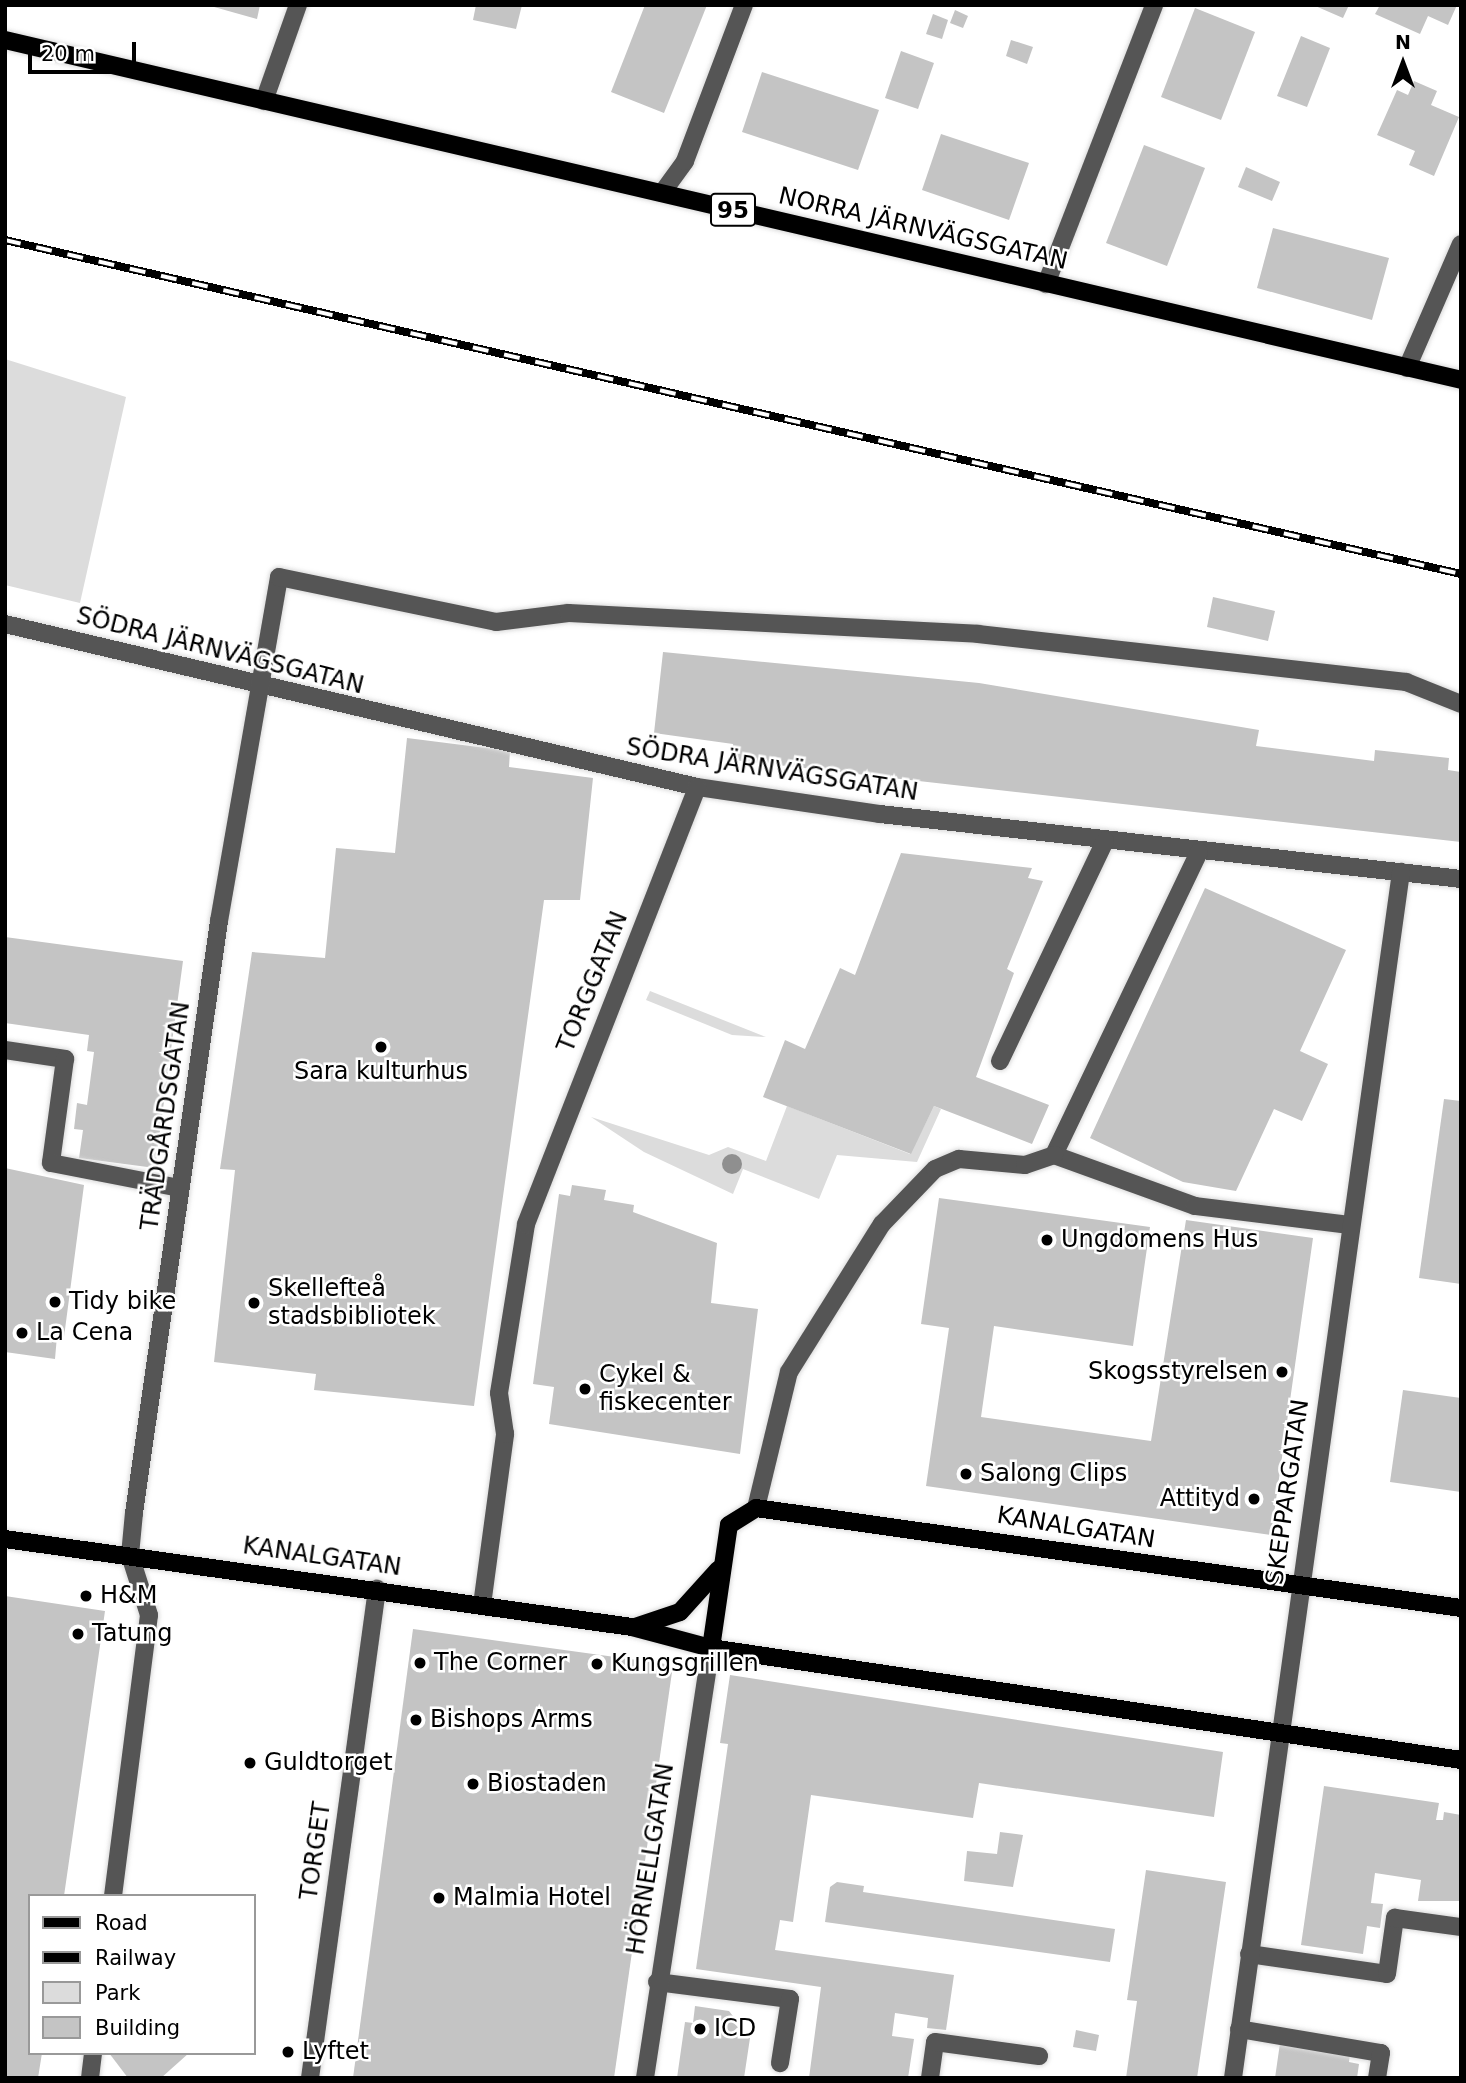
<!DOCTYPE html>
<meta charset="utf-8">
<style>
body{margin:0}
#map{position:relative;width:1466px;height:2083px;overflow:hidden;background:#fff;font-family:"DejaVu Sans",sans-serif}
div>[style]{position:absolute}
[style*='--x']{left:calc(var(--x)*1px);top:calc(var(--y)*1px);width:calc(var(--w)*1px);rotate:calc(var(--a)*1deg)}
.green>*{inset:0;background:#dcdcdc}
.building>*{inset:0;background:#c4c4c4}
.roads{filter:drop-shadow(0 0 2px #dbdbdb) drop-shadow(0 0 2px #dbdbdb)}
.minor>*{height:18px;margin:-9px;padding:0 9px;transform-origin:9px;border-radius:9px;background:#555}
.major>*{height:18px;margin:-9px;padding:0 9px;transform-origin:9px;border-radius:9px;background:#000}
.rail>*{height:8px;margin-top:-4px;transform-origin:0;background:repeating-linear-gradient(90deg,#fff 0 16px,#000 0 32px);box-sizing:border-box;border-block:2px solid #000}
.trees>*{width:20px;height:20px;margin:-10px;border-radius:50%;background:#8f8f8f}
.dots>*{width:19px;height:19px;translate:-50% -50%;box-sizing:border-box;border:4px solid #fff;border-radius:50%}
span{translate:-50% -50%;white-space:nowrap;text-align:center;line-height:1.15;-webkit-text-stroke:5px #fff;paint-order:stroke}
.shield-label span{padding:2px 5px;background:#fff;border:2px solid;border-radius:5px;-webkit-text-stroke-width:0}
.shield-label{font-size:23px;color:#000;font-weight:700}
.street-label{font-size:24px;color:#000}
.poi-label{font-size:24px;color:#000}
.left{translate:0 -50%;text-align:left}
.right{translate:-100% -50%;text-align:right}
.frame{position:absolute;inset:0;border:7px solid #000;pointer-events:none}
.legend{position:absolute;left:28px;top:1894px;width:228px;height:161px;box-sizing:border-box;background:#fff;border:2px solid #999;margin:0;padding:9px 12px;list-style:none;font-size:21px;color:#000}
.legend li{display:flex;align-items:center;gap:14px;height:35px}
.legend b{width:35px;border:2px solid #999}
.north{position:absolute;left:1368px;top:28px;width:70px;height:70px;-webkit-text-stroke:5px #fff;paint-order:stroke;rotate:0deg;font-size:19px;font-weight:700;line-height:28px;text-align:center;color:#000}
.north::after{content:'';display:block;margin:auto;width:24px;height:32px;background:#000;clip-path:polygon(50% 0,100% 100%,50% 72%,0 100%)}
.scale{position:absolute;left:28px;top:42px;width:108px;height:32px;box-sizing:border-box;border:4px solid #000;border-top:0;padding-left:9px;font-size:21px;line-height:24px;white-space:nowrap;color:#000;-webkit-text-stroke:5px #fff;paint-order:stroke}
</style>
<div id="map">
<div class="green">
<i style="clip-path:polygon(5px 359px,126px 397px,80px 603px,5px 585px)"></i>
<i style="clip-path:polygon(650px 991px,766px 1037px,732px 1035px,646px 1000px)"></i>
<i style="clip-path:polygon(787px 1106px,910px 1154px,934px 1106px,941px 1109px,917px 1162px,837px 1155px,819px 1199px,743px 1169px,733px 1194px,644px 1152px,591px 1117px,709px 1155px,728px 1147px,766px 1161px)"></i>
</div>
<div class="building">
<i style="clip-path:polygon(207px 5px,260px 5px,257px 19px)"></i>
<i style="clip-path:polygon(476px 5px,522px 5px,516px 29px,473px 20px)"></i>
<i style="clip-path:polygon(645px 5px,707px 5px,664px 113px,611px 92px)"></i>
<i style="clip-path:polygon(1313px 5px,1349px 5px,1343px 18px)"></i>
<i style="clip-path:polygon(1380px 5px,1457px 5px,1448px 25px,1428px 16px,1420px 34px,1375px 14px)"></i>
<i style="clip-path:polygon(1195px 8px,1255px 32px,1221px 120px,1161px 97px)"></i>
<i style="clip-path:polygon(955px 10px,968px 16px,963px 28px,950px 23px)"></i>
<i style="clip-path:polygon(933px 14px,948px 20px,942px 39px,926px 34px)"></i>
<i style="clip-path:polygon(1301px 36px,1330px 48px,1307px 107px,1277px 96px)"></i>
<i style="clip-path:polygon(1011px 40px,1033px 47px,1027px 64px,1006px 56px)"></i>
<i style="clip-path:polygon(901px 51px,934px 63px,918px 109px,885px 98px)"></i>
<i style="clip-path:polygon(762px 72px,879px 110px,858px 170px,742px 132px)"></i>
<i style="clip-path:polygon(1414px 81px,1437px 91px,1431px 105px,1459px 117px,1434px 176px,1409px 165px,1415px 151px,1377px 135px,1397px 90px,1408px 95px)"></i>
<i style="clip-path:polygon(941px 134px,1029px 163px,1009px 220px,922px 190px)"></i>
<i style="clip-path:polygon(1144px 145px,1205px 168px,1167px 266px,1106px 243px)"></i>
<i style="clip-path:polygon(1246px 167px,1280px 182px,1272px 201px,1238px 187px)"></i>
<i style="clip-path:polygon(1273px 228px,1389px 258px,1372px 320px,1257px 288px)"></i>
<i style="clip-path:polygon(1213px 597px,1275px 611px,1268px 641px,1207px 627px)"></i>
<i style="clip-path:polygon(663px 652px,979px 683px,1259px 730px,1256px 746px,1374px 761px,1375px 750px,1449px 758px,1448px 770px,1461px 772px,1461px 842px,732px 760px,733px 744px,654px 733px)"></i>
<i style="clip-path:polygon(407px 738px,510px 751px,509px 767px,593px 778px,580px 900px,544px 900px,474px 1406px,314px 1390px,316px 1374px,214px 1362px,235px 1170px,220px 1169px,252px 952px,325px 958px,336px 848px,395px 853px)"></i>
<i style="clip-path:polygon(901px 853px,1032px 868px,1028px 878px,1043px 881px,1007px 969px,1014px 973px,976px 1077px,1049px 1105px,1032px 1144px,934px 1106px,911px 1154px,763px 1097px,785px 1040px,805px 1049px,840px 968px,855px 975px)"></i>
<i style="clip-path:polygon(1205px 888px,1346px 950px,1300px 1051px,1328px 1064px,1302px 1121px,1274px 1109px,1236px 1191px,1183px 1182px,1090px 1138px)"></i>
<i style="clip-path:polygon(5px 937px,183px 961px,155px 1168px,79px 1158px,83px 1130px,74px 1129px,77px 1103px,87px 1105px,94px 1052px,87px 1051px,89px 1035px,5px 1023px)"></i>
<i style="clip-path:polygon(1444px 1099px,1461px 1101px,1461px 1284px,1419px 1278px)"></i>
<i style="clip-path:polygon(5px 1168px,84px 1185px,64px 1337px,57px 1336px,55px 1359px,5px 1352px)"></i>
<i style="clip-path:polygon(572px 1185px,606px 1190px,604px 1200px,634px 1205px,633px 1212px,717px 1243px,711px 1303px,758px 1309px,740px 1454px,549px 1424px,554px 1387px,533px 1384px,559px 1194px,570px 1196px)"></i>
<i style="clip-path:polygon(939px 1198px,1150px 1227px,1133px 1346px,994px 1326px,981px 1417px,1151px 1441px,1186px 1220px,1313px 1238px,1271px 1535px,926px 1486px,949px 1328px,921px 1324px)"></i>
<i style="clip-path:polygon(1403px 1390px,1461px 1398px,1461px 1492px,1390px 1482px)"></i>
<i style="clip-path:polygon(5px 1596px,105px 1611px,64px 1896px,30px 1896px,30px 2053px,42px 2053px,38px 2078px,5px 2078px)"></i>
<i style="clip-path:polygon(413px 1629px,673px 1665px,614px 2078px,353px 2078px)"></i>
<i style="clip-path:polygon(730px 1675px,1223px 1752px,1214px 1817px,979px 1783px,973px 1818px,811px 1795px,793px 1922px,780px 1920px,775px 1950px,954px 1975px,946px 2030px,927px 2028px,928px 2018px,895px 2013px,892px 2036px,914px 2039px,908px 2078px,809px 2078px,821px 1987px,696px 1969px,728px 1744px,720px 1743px)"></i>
<i style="clip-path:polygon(1324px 1786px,1439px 1803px,1436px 1820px,1443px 1820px,1444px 1812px,1461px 1815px,1461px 1901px,1418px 1901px,1421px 1880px,1375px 1873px,1371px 1903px,1383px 1904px,1380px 1928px,1367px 1926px,1363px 1954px,1301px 1945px)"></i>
<i style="clip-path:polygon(1000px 1832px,1023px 1835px,1013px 1887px,964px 1881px,967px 1851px,997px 1854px)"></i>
<i style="clip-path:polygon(1146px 1870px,1226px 1882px,1197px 2078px,1126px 2078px,1137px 2001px,1127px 2000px)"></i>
<i style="clip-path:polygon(837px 1882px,864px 1886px,863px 1892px,1115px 1929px,1110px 1962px,825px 1922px,830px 1887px)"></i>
<i style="clip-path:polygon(695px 2006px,729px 2011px,750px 2038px,744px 2078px,677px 2078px,685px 2022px,693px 2023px)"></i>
<i style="clip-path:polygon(1076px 2030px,1099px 2035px,1096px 2051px,1073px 2047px)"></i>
<i style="clip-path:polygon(1280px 2043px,1350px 2053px,1349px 2062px,1359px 2064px,1357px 2078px,1275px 2078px)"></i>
<i style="clip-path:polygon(109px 2053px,189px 2053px,161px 2078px,128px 2078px)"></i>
</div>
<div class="roads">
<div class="minor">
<i style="--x:264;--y:101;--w:102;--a:-70.5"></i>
<i style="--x:662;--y:193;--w:39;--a:-54"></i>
<i style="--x:685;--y:161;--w:167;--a:-69.3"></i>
<i style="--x:1046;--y:284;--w:299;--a:-68.8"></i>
<i style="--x:1407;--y:368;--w:135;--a:-66.5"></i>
<i style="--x:5;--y:624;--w:711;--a:13.25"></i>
<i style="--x:697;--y:787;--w:185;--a:8.4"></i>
<i style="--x:880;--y:814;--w:585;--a:6.38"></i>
<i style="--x:1199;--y:852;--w:336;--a:115.6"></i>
<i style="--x:1054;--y:1155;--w:150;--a:19.9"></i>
<i style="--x:1195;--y:1206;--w:155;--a:7"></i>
<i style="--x:5;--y:1050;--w:61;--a:8.5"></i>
<i style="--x:65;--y:1059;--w:105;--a:97.7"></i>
<i style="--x:51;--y:1163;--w:131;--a:11"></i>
<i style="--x:1000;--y:1061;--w:244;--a:-64.5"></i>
<i style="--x:756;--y:1508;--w:140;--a:-76.4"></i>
<i style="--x:789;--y:1372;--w:175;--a:-57.9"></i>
<i style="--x:882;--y:1224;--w:76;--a:-46.1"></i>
<i style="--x:935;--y:1169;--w:26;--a:-23"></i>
<i style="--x:959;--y:1159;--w:66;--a:5.2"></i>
<i style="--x:1025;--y:1165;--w:31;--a:-19"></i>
<i style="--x:482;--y:1605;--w:173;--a:-82.3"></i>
<i style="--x:505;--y:1434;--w:41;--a:-98.3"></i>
<i style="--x:499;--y:1393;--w:171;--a:-80.9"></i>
<i style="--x:526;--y:1224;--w:469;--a:-68.6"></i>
<i style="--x:113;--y:1896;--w:283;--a:-82.7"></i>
<i style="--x:149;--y:1615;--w:63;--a:-107.6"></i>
<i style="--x:130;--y:1555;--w:42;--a:-84.6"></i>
<i style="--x:134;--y:1513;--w:598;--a:-81.83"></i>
<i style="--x:219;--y:921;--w:349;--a:-80.1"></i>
<i style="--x:279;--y:577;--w:222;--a:11.7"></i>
<i style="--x:496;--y:622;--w:73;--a:-7.1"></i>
<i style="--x:568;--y:613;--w:411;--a:2.9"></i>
<i style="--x:978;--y:634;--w:431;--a:6.4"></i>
<i style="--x:1406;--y:682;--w:59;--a:21.8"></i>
<i style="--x:1249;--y:1954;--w:139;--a:8.2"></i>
<i style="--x:1387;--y:1974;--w:57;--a:-81.9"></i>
<i style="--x:1395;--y:1918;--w:67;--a:7.8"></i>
<i style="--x:657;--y:1982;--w:134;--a:7.3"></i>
<i style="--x:790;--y:1999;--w:65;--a:98.9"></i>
<i style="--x:1239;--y:2029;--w:144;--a:9.6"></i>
<i style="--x:1381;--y:2053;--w:25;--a:99"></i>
<i style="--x:90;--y:2078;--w:25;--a:-83"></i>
<i style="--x:310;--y:2078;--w:494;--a:-82.2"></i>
<i style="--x:645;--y:2078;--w:435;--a:-81.3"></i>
<i style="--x:930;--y:2078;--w:36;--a:-82"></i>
<i style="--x:935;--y:2042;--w:105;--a:7.7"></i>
<i style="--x:1233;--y:2078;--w:1218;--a:-82.07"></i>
</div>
<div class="major">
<i style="--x:5;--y:40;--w:1495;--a:13.14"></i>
<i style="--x:5;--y:1539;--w:633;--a:7.99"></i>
<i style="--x:632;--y:1627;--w:82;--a:14.9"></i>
<i style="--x:711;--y:1648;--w:758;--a:8.49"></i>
<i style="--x:635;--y:1627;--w:47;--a:-18.4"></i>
<i style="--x:680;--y:1612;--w:57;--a:-47.9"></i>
<i style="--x:711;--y:1648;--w:124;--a:-81.7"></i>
<i style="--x:729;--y:1525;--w:32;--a:-32"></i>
<i style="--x:756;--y:1508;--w:712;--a:8.07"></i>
</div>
</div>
<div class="rail">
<i style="--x:5;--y:240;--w:1494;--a:12.92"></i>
</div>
<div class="trees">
<i style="left:732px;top:1164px"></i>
</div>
<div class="dots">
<i style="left:381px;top:1047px;background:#000"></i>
<i style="left:1047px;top:1240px;background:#000"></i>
<i style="left:55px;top:1302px;background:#000"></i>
<i style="left:254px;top:1303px;background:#000"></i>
<i style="left:22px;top:1333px;background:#000"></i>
<i style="left:1282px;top:1372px;background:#000"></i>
<i style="left:585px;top:1389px;background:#000"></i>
<i style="left:966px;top:1474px;background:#000"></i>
<i style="left:1254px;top:1499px;background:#000"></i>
<i style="left:86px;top:1596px;background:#000"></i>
<i style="left:78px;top:1634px;background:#000"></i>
<i style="left:420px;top:1663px;background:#000"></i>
<i style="left:597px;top:1664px;background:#000"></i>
<i style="left:416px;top:1720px;background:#000"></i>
<i style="left:250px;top:1763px;background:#000"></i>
<i style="left:473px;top:1784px;background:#000"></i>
<i style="left:439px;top:1898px;background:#000"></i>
<i style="left:700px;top:2029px;background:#000"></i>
<i style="left:288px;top:2052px;background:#000"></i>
</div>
<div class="shield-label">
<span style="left:733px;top:210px">95</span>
</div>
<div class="street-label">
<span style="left:923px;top:229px;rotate:13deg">NORRA JÄRNVÄGSGATAN</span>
<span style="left:220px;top:651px;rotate:14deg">SÖDRA JÄRNVÄGSGATAN</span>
<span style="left:772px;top:770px;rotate:9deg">SÖDRA JÄRNVÄGSGATAN</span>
<span style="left:593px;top:982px;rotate:-68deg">TORGGATAN</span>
<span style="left:166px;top:1116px;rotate:-82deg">TRÄDGÅRDSGATAN</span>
<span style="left:1288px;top:1492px;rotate:-82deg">SKEPPARGATAN</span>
<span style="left:1076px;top:1528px;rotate:9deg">KANALGATAN</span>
<span style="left:322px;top:1557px;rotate:8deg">KANALGATAN</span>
<span style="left:316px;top:1851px;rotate:-82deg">TORGET</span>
<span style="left:651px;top:1859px;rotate:-81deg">HÖRNELLGATAN</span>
</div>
<div class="poi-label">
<span style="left:381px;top:1072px">Sara kulturhus</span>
<span class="left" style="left:1061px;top:1240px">Ungdomens Hus</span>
<span class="left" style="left:268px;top:1303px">Skellefteå<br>stadsbibliotek</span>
<span class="left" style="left:69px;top:1302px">Tidy bike</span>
<span class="left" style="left:36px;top:1333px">La Cena</span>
<span class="right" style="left:1268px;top:1372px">Skogsstyrelsen</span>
<span class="left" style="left:599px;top:1389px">Cykel &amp;<br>fiskecenter</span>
<span class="left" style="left:980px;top:1474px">Salong Clips</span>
<span class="right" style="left:1240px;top:1499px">Attityd</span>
<span class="left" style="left:100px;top:1596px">H&amp;M</span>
<span class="left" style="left:92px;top:1634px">Tatung</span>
<span class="left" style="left:434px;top:1663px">The Corner</span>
<span class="left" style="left:611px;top:1664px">Kungsgrillen</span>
<span class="left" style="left:430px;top:1720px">Bishops Arms</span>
<span class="left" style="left:264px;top:1763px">Guldtorget</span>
<span class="left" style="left:487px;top:1784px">Biostaden</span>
<span class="left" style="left:453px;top:1898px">Malmia Hotel</span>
<span class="left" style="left:714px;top:2029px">ICD</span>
<span class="left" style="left:302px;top:2052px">Lyftet</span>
</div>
<div class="frame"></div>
<ul class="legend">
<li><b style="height:9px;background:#000"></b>Road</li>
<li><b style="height:9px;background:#000"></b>Railway</li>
<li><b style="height:19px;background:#dcdcdc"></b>Park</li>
<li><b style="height:19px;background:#c4c4c4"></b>Building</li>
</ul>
<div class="north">N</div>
<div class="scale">20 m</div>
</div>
